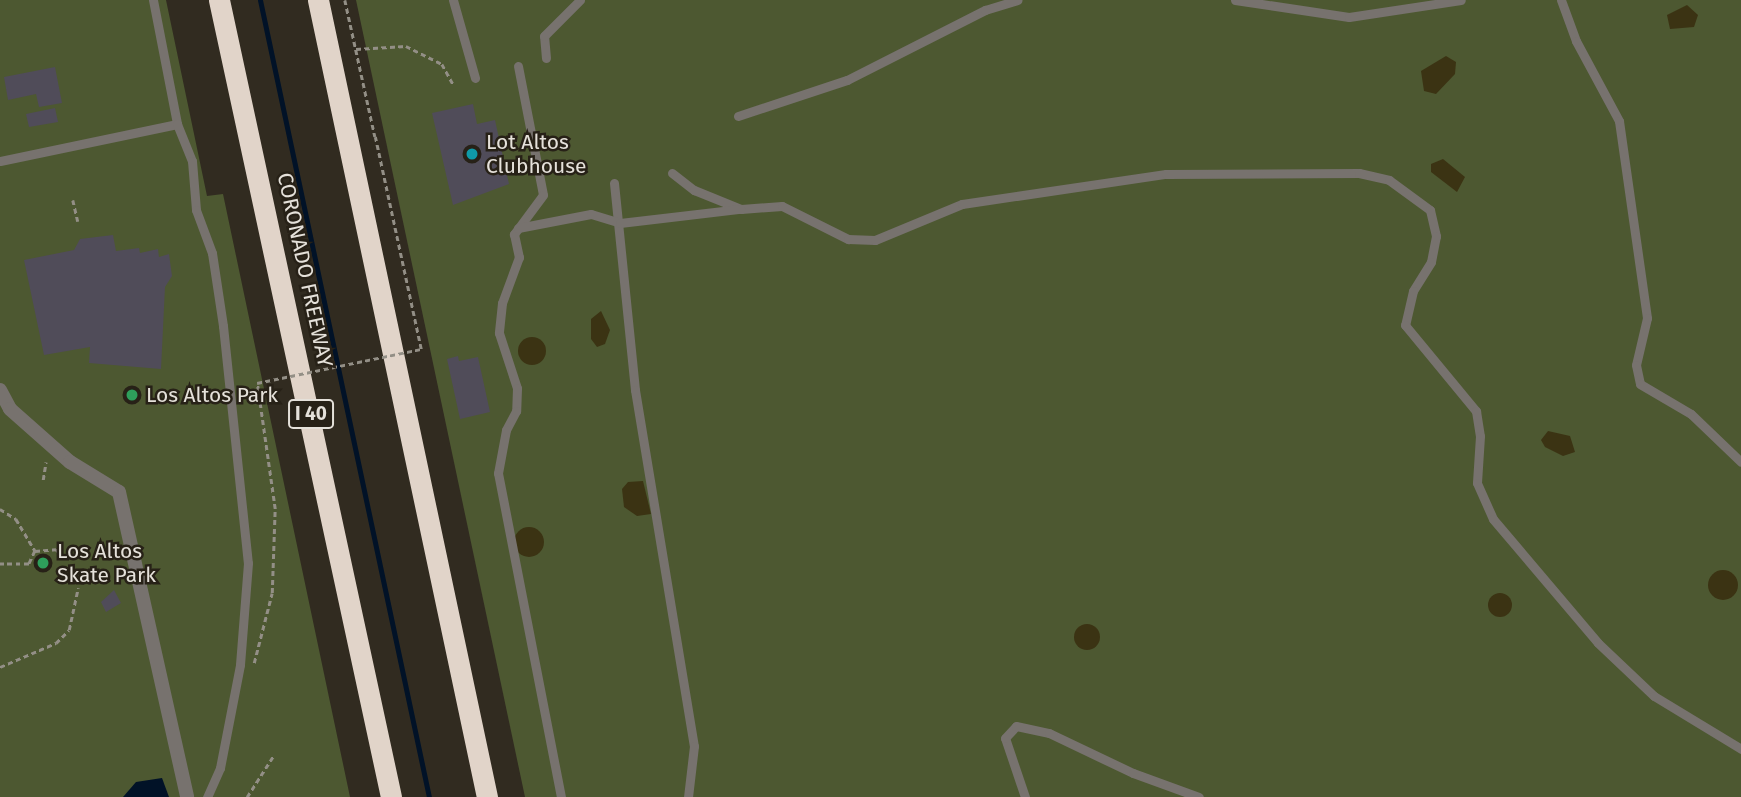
<!DOCTYPE html>
<style>
body{margin:0}
#map{position:relative;width:1741px;height:797px;overflow:hidden;background:#312b20;font-family:"Fira Sans",sans-serif}
div>[style]{position:absolute}
[style*='--x']{left:calc(var(--x)*1px);top:calc(var(--y)*1px);width:calc(var(--w)*1px);rotate:calc(var(--a)*1deg)}
.green>*{inset:0;background:#4d5831}
.sand>*{inset:0;background:#3b3313}
.round{border-radius:50%}
.water>*{inset:0;background:#011227}
.stream>*{height:5px;margin:-2.5px;padding:0 2.5px;transform-origin:2.5px;border-radius:2.5px;background:#011227}
.building>*{inset:0;background:#504c59}
.path>*{height:2.5px;margin-top:-1.25px;transform-origin:0;background:repeating-linear-gradient(90deg,#938f86 0 5px,transparent 0 8.5px)}
.lane>*{height:9px;margin:-4.5px;padding:0 4.5px;transform-origin:4.5px;border-radius:4.5px;background:#77726e}
.street>*{height:14px;margin:-7px;padding:0 7px;transform-origin:7px;border-radius:7px;background:#77726e}
.highway>*{height:21px;margin:-10.5px;padding:0 10.5px;transform-origin:10.5px;border-radius:10.5px;background:#e1d4c9}
.path-bridge>*{height:2.5px;margin-top:-1.25px;transform-origin:0;background:repeating-linear-gradient(90deg,#938f86 0 5px,transparent 0 8.5px)}
.dots>*{width:19px;height:19px;translate:-50% -50%;box-sizing:border-box;border:4px solid #272117;border-radius:50%}
span{translate:-50% -50%;white-space:nowrap;text-align:center;line-height:1.15;-webkit-text-stroke:5px #272117;paint-order:stroke}
.shield-label span{padding:2px 5px;background:#272117;border:2px solid;border-radius:5px;-webkit-text-stroke-width:0}
.shield-label{font-size:19px;color:#e5e1da;font-weight:700}
.poi-label{font-size:21px;color:#e5e1da}
.left{translate:0 -50%;text-align:left}
.street-label{font-size:21px;color:#e5e1da}
</style>
<div id="map">
<div class="green">
<i style="clip-path:polygon(0 0,166px 0,207px 196px,223px 194px,350px 797px,0 797px)"></i>
<i style="clip-path:polygon(356px 0,1741px 0,1741px 797px,525px 797px)"></i>
</div>
<div class="sand">
<i style="clip-path:polygon(1687px 5px,1698px 15px,1694px 27px,1670px 29px,1667px 15px)"></i>
<i style="clip-path:polygon(1446px 56px,1456px 62px,1455px 74px,1436px 94px,1424px 91px,1421px 71px)"></i>
<i style="clip-path:polygon(1443px 159px,1465px 177px,1457px 192px,1431px 172px,1431px 164px)"></i>
<i style="clip-path:polygon(601px 311px,610px 330px,605px 344px,597px 347px,591px 339px,591px 319px)"></i>
<i class="round" style="left:518px;top:337px;width:28px;height:28px"></i>
<i style="clip-path:polygon(1548px 431px,1570px 436px,1575px 452px,1563px 456px,1545px 447px,1541px 440px)"></i>
<i style="clip-path:polygon(643px 481px,651px 514px,637px 516px,624px 507px,622px 489px,628px 482px)"></i>
<i class="round" style="left:514px;top:527px;width:30px;height:30px"></i>
<i class="round" style="left:1708px;top:570px;width:30px;height:30px"></i>
<i class="round" style="left:1488px;top:593px;width:24px;height:24px"></i>
<i class="round" style="left:1074px;top:624px;width:26px;height:26px"></i>
</div>
<div class="water">
<i style="clip-path:polygon(162px 778px,169px 797px,123px 797px,136px 782px)"></i>
</div>
<div class="stream">
<i style="--x:260;--y:0;--w:815;--a:78.03"></i>
</div>
<div class="building">
<i style="clip-path:polygon(55px 67px,62px 103px,39px 107px,36px 94px,8px 100px,4px 77px)"></i>
<i style="clip-path:polygon(473px 104px,477px 124px,495px 120px,509px 184px,453px 205px,432px 113px)"></i>
<i style="clip-path:polygon(55px 108px,58px 122px,29px 127px,26px 114px)"></i>
<i style="clip-path:polygon(113px 235px,116px 251px,139px 248px,140px 253px,158px 249px,159px 257px,169px 254px,172px 276px,165px 287px,161px 369px,89px 363px,90px 347px,44px 355px,24px 260px,74px 250px,80px 239px)"></i>
<i style="clip-path:polygon(458px 356px,459px 361px,478px 357px,490px 412px,460px 419px,447px 359px)"></i>
<i style="clip-path:polygon(114px 590px,121px 603px,106px 612px,101px 602px)"></i>
</div>
<div class="path">
<i style="--x:345;--y:0;--w:140;--a:77.6"></i>
<i style="--x:356;--y:49;--w:50;--a:-3.4"></i>
<i style="--x:406;--y:46;--w:40;--a:26.6"></i>
<i style="--x:442;--y:64;--w:23;--a:61"></i>
<i style="--x:73;--y:200;--w:22;--a:77"></i>
<i style="--x:43;--y:480;--w:18;--a:-81"></i>
<i style="--x:0;--y:509;--w:19;--a:32"></i>
<i style="--x:16;--y:519;--w:37;--a:59"></i>
<i style="--x:35;--y:551;--w:14;--a:115"></i>
<i style="--x:29;--y:564;--w:29;--a:180"></i>
<i style="--x:35;--y:551;--w:21;--a:-5"></i>
<i style="--x:56;--y:549;--w:13;--a:48"></i>
<i style="--x:254;--y:663;--w:72;--a:-75.6"></i>
<i style="--x:272;--y:593;--w:84;--a:-88"></i>
<i style="--x:0;--y:667;--w:61;--a:-23.2"></i>
<i style="--x:56;--y:643;--w:18;--a:-45"></i>
<i style="--x:69;--y:630;--w:43;--a:-77.9"></i>
<i style="--x:247;--y:797;--w:50;--a:-57.3"></i>
</div>
<div class="lane">
<i style="--x:153;--y:0;--w:126;--a:79"></i>
<i style="--x:453;--y:0;--w:81;--a:74.2"></i>
<i style="--x:1235;--y:0;--w:115;--a:8.5"></i>
<i style="--x:1349;--y:17;--w:113;--a:-8.6"></i>
<i style="--x:1561;--y:0;--w:44;--a:69.9"></i>
<i style="--x:1576;--y:41;--w:91;--a:61.7"></i>
<i style="--x:1619;--y:121;--w:199;--a:81.9"></i>
<i style="--x:1647;--y:318;--w:48;--a:103.2"></i>
<i style="--x:1636;--y:365;--w:19;--a:78"></i>
<i style="--x:1640;--y:384;--w:59;--a:30.5"></i>
<i style="--x:1691;--y:414;--w:69;--a:43.8"></i>
<i style="--x:546;--y:58;--w:22;--a:-95"></i>
<i style="--x:544;--y:36;--w:51;--a:-45"></i>
<i style="--x:518;--y:66;--w:131;--a:79"></i>
<i style="--x:543;--y:195;--w:49;--a:126.6"></i>
<i style="--x:514;--y:234;--w:24;--a:78"></i>
<i style="--x:519;--y:257;--w:49;--a:110.3"></i>
<i style="--x:502;--y:303;--w:30;--a:96"></i>
<i style="--x:499;--y:333;--w:58;--a:71.9"></i>
<i style="--x:517;--y:388;--w:23;--a:92"></i>
<i style="--x:516;--y:411;--w:21;--a:118"></i>
<i style="--x:506;--y:430;--w:44;--a:100.5"></i>
<i style="--x:498;--y:473;--w:330;--a:79"></i>
<i style="--x:738;--y:116;--w:115;--a:-18.3"></i>
<i style="--x:847;--y:80;--w:155;--a:-26.9"></i>
<i style="--x:985;--y:10;--w:34;--a:-17"></i>
<i style="--x:0;--y:161;--w:181;--a:-11.8"></i>
<i style="--x:177;--y:124;--w:40;--a:68"></i>
<i style="--x:192;--y:161;--w:49;--a:85.3"></i>
<i style="--x:196;--y:210;--w:46;--a:69.6"></i>
<i style="--x:212;--y:253;--w:74;--a:81.4"></i>
<i style="--x:223;--y:326;--w:238;--a:84"></i>
<i style="--x:248;--y:563;--w:102;--a:94.5"></i>
<i style="--x:240;--y:665;--w:105;--a:101"></i>
<i style="--x:220;--y:768;--w:32;--a:114"></i>
<i style="--x:672;--y:173;--w:28;--a:38"></i>
<i style="--x:694;--y:190;--w:51;--a:22"></i>
<i style="--x:741;--y:209;--w:41;--a:-4.2"></i>
<i style="--x:782;--y:206;--w:74;--a:26.6"></i>
<i style="--x:848;--y:239;--w:27;--a:2"></i>
<i style="--x:875;--y:240;--w:94;--a:-22.5"></i>
<i style="--x:962;--y:204;--w:206;--a:-8.4"></i>
<i style="--x:1166;--y:174;--w:193;--a:-0.3"></i>
<i style="--x:1359;--y:173;--w:31;--a:13"></i>
<i style="--x:1389;--y:180;--w:51;--a:36.2"></i>
<i style="--x:1430;--y:210;--w:27;--a:77"></i>
<i style="--x:1436;--y:236;--w:26;--a:101"></i>
<i style="--x:1431;--y:262;--w:34;--a:122"></i>
<i style="--x:1413;--y:291;--w:35;--a:103"></i>
<i style="--x:1405;--y:325;--w:112;--a:50.5"></i>
<i style="--x:1476;--y:411;--w:25;--a:81"></i>
<i style="--x:1480;--y:436;--w:47;--a:93.7"></i>
<i style="--x:1477;--y:483;--w:39;--a:66"></i>
<i style="--x:1493;--y:519;--w:162;--a:49.7"></i>
<i style="--x:1598;--y:643;--w:77;--a:43.4"></i>
<i style="--x:1654;--y:696;--w:102;--a:31.3"></i>
<i style="--x:614;--y:183;--w:208;--a:84.2"></i>
<i style="--x:635;--y:390;--w:361;--a:80.6"></i>
<i style="--x:694;--y:746;--w:51;--a:96.7"></i>
<i style="--x:518;--y:228;--w:74;--a:-10.9"></i>
<i style="--x:591;--y:214;--w:30;--a:17"></i>
<i style="--x:620;--y:223;--w:121;--a:-6.7"></i>
<i style="--x:1025;--y:797;--w:62;--a:-108.7"></i>
<i style="--x:1005;--y:738;--w:16;--a:-47"></i>
<i style="--x:1016;--y:726;--w:34;--a:12"></i>
<i style="--x:1049;--y:733;--w:93;--a:25.5"></i>
<i style="--x:1133;--y:773;--w:70;--a:20"></i>
</div>
<div class="street">
<i style="--x:0;--y:390;--w:21;--a:62"></i>
<i style="--x:10;--y:409;--w:80;--a:41.5"></i>
<i style="--x:70;--y:462;--w:57;--a:31.5"></i>
<i style="--x:119;--y:492;--w:312;--a:77.4"></i>
</div>
<div class="highway">
<i style="--x:219;--y:0;--w:815;--a:77.82"></i>
<i style="--x:318;--y:0;--w:815;--a:78.03"></i>
</div>
<div class="path-bridge">
<i style="--x:275;--y:509;--w:127;--a:-98.1"></i>
<i style="--x:257;--y:383;--w:167;--a:-11.7"></i>
<i style="--x:421;--y:349;--w:217;--a:-102.2"></i>
</div>
<div class="dots">
<i style="left:472px;top:154px;background:#0f9aa8"></i>
<i style="left:132px;top:395px;background:#2e9e5b"></i>
<i style="left:43px;top:563px;background:#2e9e5b"></i>
</div>
<div class="shield-label">
<span style="left:311px;top:414px">I 40</span>
</div>
<div class="poi-label">
<span class="left" style="left:486px;top:154px">Lot Altos<br>Clubhouse</span>
<span class="left" style="left:146px;top:395px">Los Altos Park</span>
<span class="left" style="left:57px;top:563px">Los Altos<br>Skate Park</span>
</div>
<div class="street-label">
<span style="left:305px;top:270px;rotate:78deg">CORONADO FREEWAY</span>
</div>
</div>
